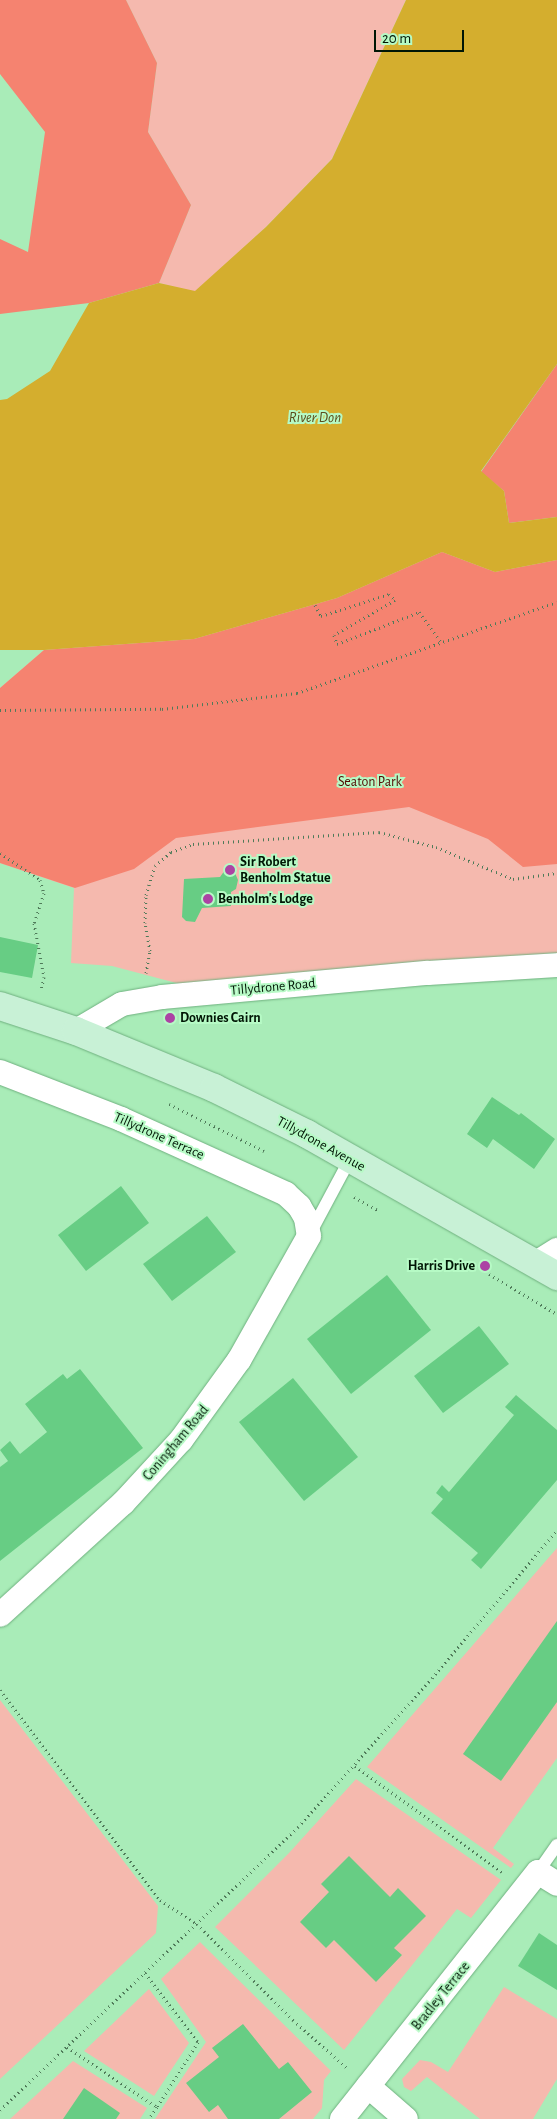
<!DOCTYPE html>
<style>
body{margin:0}
#map{position:relative;width:557px;height:2119px;overflow:hidden;background:#a9ecb8;font-family:"Alegreya Sans",sans-serif}
div>[style]{position:absolute}
[style*='--x']{left:calc(var(--x)*1px);top:calc(var(--y)*1px);width:calc(var(--w)*1px);rotate:calc(var(--a)*1deg)}
.green>*{inset:0;background:#f5b9ae}
.forest>*{inset:0;background:#f58370}
.water>*{inset:0;background:#d4ae2e}
.building>*{inset:0;background:#67cd84}
.path>*{height:3px;margin-top:-1.5px;transform-origin:0;background:repeating-linear-gradient(90deg,#4f7a59 0 1px,transparent 0 5px)}
.roads{filter:drop-shadow(0 0 1px #6fb07f) drop-shadow(0 0 1px #6fb07f)}
.lane>*{height:12px;margin:-6px;padding:0 6px;transform-origin:6px;border-radius:6px;background:#fff}
.street>*{height:24px;margin:-12px;padding:0 12px;transform-origin:12px;border-radius:12px;background:#fff}
.secondary>*{height:28px;margin:-14px;padding:0 14px;transform-origin:14px;border-radius:14px;background:#c8f1d6}
.dots>*{width:14px;height:14px;translate:-50% -50%;box-sizing:border-box;border:2px solid #b6fac5;border-radius:50%}
span{translate:-50% -50%;white-space:nowrap;text-align:center;line-height:1.15;-webkit-text-stroke:4px #b6fac5;paint-order:stroke}
.park-label{font-size:14px;color:#520a04}
.poi-label{font-size:14px;color:#001605;font-weight:700}
.left{translate:0 -50%;text-align:left}
.right{translate:-100% -50%;text-align:right}
.street-label{font-size:14px;color:#001605}
.water-label{font-size:15px;color:#5c4c1c;font-style:italic}
.scale{position:absolute;left:374px;top:30px;width:90px;height:22px;box-sizing:border-box;border:2px solid #001605;border-top:0;padding-left:6px;font-size:15px;line-height:18px;white-space:nowrap;color:#001605;-webkit-text-stroke:4px #b6fac5;paint-order:stroke}
</style>
<div id="map">
<div class="green">
<i style="clip-path:polygon(126px 0,406px 0,332px 159px,266px 227px,195px 292px,159px 283px,191px 205px,148px 132px,157px 63px)"></i>
<i style="clip-path:polygon(442px 552px,495px 572px,557px 560px,557px 953px,184px 985px,112px 966px,71px 963px,74px 888px,0 863px,0 688px,44px 650px,194px 639px,337px 598px)"></i>
<i style="clip-path:polygon(557px 1548px,557px 1758px,493px 1848px,514px 1864px,511px 1868px,367px 1767px)"></i>
<i style="clip-path:polygon(0 1700px,158px 1906px,156px 1933px,0 2079px)"></i>
<i style="clip-path:polygon(356px 1779px,501px 1880px,471px 1918px,457px 1909px,344px 2050px,215px 1927px,289px 1853px)"></i>
<i style="clip-path:polygon(200px 1942px,331px 2071px,324px 2080px,322px 2108px,313px 2119px,155px 2119px,206px 2042px,161px 1979px)"></i>
<i style="clip-path:polygon(504px 1987px,557px 2019px,557px 2079px,533px 2119px,480px 2119px,427px 2077px,411px 2091px,404px 2087px,402px 2079px,420px 2060px,431px 2062px,448px 2072px)"></i>
<i style="clip-path:polygon(149px 1989px,189px 2043px,154px 2096px,84px 2051px)"></i>
<i style="clip-path:polygon(73px 2061px,147px 2108px,140px 2119px,10px 2119px)"></i>
</div>
<div class="forest">
<i style="clip-path:polygon(0 0,126px 0,157px 63px,148px 132px,191px 205px,159px 283px,89px 303px,0 314px,0 239px,28px 252px,45px 132px,0 74px)"></i>
<i style="clip-path:polygon(557px 364px,557px 517px,509px 523px,504px 491px,481px 472px)"></i>
<i style="clip-path:polygon(442px 552px,495px 572px,557px 560px,557px 864px,523px 867px,488px 839px,409px 807px,176px 838px,134px 869px,75px 888px,0 863px,0 688px,44px 650px,194px 639px,337px 598px)"></i>
</div>
<div class="water">
<i style="clip-path:polygon(406px 0,557px 0,557px 364px,481px 471px,504px 491px,509px 523px,557px 517px,557px 560px,495px 572px,442px 552px,337px 598px,194px 639px,44px 650px,0 650px,0 400px,7px 399px,50px 371px,89px 303px,159px 283px,195px 291px,266px 227px,332px 159px)"></i>
</div>
<div class="building">
<i style="clip-path:polygon(225px 870px,235px 873px,238px 880px,236px 889px,231px 892px,231px 906px,202px 908px,195px 922px,186px 921px,182px 917px,184px 879px,220px 877px)"></i>
<i style="clip-path:polygon(0 937px,38px 945px,32px 978px,0 972px)"></i>
<i style="clip-path:polygon(492px 1097px,519px 1115px,521px 1113px,555px 1139px,534px 1169px,493px 1139px,487px 1148px,467px 1134px)"></i>
<i style="clip-path:polygon(121px 1186px,149px 1223px,86px 1271px,58px 1235px)"></i>
<i style="clip-path:polygon(207px 1216px,236px 1252px,172px 1301px,143px 1264px)"></i>
<i style="clip-path:polygon(387px 1275px,431px 1330px,351px 1394px,307px 1339px)"></i>
<i style="clip-path:polygon(479px 1326px,509px 1364px,443px 1413px,414px 1376px)"></i>
<i style="clip-path:polygon(80px 1369px,143px 1448px,0 1561px,0 1467px,8px 1461px,0 1450px,10px 1441px,20px 1454px,47px 1432px,25px 1404px,63px 1374px,67px 1379px)"></i>
<i style="clip-path:polygon(293px 1378px,358px 1457px,304px 1501px,239px 1422px)"></i>
<i style="clip-path:polygon(516px 1395px,557px 1430px,557px 1480px,481px 1569px,471px 1560px,478px 1553px,431px 1513px,443px 1499px,436px 1493px,442px 1485px,449px 1492px,514px 1415px,505px 1407px)"></i>
<i style="clip-path:polygon(557px 1621px,557px 1702px,501px 1781px,463px 1754px)"></i>
<i style="clip-path:polygon(349px 1856px,390px 1897px,398px 1888px,426px 1916px,394px 1948px,402px 1955px,376px 1982px,334px 1940px,326px 1948px,300px 1922px,329px 1892px,321px 1884px)"></i>
<i style="clip-path:polygon(539px 1933px,557px 1945px,557px 1990px,518px 1966px)"></i>
<i style="clip-path:polygon(243px 2024px,279px 2069px,288px 2062px,312px 2092px,279px 2119px,228px 2119px,218px 2105px,209px 2112px,186px 2083px,219px 2057px,212px 2048px)"></i>
<i style="clip-path:polygon(84px 2088px,120px 2113px,116px 2119px,63px 2119px)"></i>
</div>
<div class="path">
<i style="--x:315;--y:605;--w:13;--a:61"></i>
<i style="--x:321;--y:616;--w:71;--a:-17.9"></i>
<i style="--x:389;--y:594;--w:8;--a:45"></i>
<i style="--x:395;--y:600;--w:70;--a:150.2"></i>
<i style="--x:334;--y:635;--w:9;--a:72"></i>
<i style="--x:337;--y:644;--w:88;--a:-21.3"></i>
<i style="--x:419;--y:612;--w:39;--a:54"></i>
<i style="--x:0;--y:710;--w:162;--a:-0.4"></i>
<i style="--x:162;--y:709;--w:136;--a:-6.8"></i>
<i style="--x:297;--y:693;--w:275;--a:-19.3"></i>
<i style="--x:0;--y:853;--w:48;--a:34"></i>
<i style="--x:40;--y:880;--w:14;--a:73"></i>
<i style="--x:44;--y:893;--w:32;--a:108"></i>
<i style="--x:34;--y:923;--w:55;--a:79.5"></i>
<i style="--x:44;--y:977;--w:13;--a:103"></i>
<i style="--x:146;--y:973;--w:22;--a:-80"></i>
<i style="--x:150;--y:951;--w:28;--a:-100"></i>
<i style="--x:145;--y:923;--w:28;--a:-88"></i>
<i style="--x:146;--y:895;--w:30;--a:-73"></i>
<i style="--x:155;--y:866;--w:21;--a:-41"></i>
<i style="--x:171;--y:852;--w:23;--a:-20"></i>
<i style="--x:193;--y:844;--w:186;--a:-3.7"></i>
<i style="--x:379;--y:832;--w:59;--a:14.7"></i>
<i style="--x:436;--y:847;--w:83;--a:22.6"></i>
<i style="--x:513;--y:879;--w:44;--a:-7.8"></i>
<i style="--x:169;--y:1104;--w:106;--a:26.3"></i>
<i style="--x:354;--y:1197;--w:29;--a:29"></i>
<i style="--x:489;--y:1274;--w:79;--a:30.5"></i>
<i style="--x:0;--y:1690;--w:264;--a:52.7"></i>
<i style="--x:160;--y:1900;--w:44;--a:33"></i>
<i style="--x:197;--y:1924;--w:136;--a:45"></i>
<i style="--x:293;--y:2020;--w:72;--a:41.6"></i>
<i style="--x:355;--y:1766;--w:181;--a:35.8"></i>
<i style="--x:145;--y:1973;--w:87;--a:52.5"></i>
<i style="--x:198;--y:2042;--w:77;--a:122.2"></i>
<i style="--x:67;--y:2047;--w:108;--a:33.7"></i>
<i style="--x:157;--y:2107;--w:14;--a:124"></i>
<i style="--x:0;--y:2110;--w:411;--a:-43.5"></i>
<i style="--x:298;--y:1827;--w:200;--a:-48"></i>
<i style="--x:432;--y:1678;--w:194;--a:-49.8"></i>
</div>
<div class="roads">
<div class="lane">
<i style="--x:311;--y:1232;--w:83;--a:-61.9"></i>
<i style="--x:538;--y:1872;--w:33;--a:-55"></i>
</div>
<div class="street">
<i style="--x:76;--y:1031;--w:53;--a:-30.4"></i>
<i style="--x:122;--y:1004;--w:41;--a:-9.9"></i>
<i style="--x:162;--y:997;--w:267;--a:-5.2"></i>
<i style="--x:428;--y:973;--w:129;--a:-3.5"></i>
<i style="--x:0;--y:1072;--w:130;--a:21.2"></i>
<i style="--x:121;--y:1119;--w:181;--a:24.4"></i>
<i style="--x:286;--y:1194;--w:18;--a:43"></i>
<i style="--x:299;--y:1206;--w:14;--a:60"></i>
<i style="--x:306;--y:1218;--w:18;--a:81"></i>
<i style="--x:309;--y:1236;--w:142;--a:119.4"></i>
<i style="--x:239;--y:1360;--w:99;--a:125.9"></i>
<i style="--x:181;--y:1440;--w:86;--a:132.6"></i>
<i style="--x:123;--y:1503;--w:166;--a:137.7"></i>
<i style="--x:536;--y:1263;--w:25;--a:-32"></i>
<i style="--x:368;--y:2086;--w:50;--a:41"></i>
<i style="--x:342;--y:2119;--w:315;--a:-51.6"></i>
<i style="--x:538;--y:1872;--w:22;--a:32"></i>
</div>
<div class="secondary">
<i style="--x:0;--y:1006;--w:80;--a:18.2"></i>
<i style="--x:76;--y:1031;--w:149;--a:22.4"></i>
<i style="--x:214;--y:1088;--w:104;--a:26.3"></i>
<i style="--x:307;--y:1134;--w:288;--a:29.6"></i>
</div>
</div>
<div class="dots">
<i style="left:230px;top:870px;background:#ac43a4"></i>
<i style="left:208px;top:899px;background:#ac43a4"></i>
<i style="left:170px;top:1018px;background:#ac43a4"></i>
<i style="left:485px;top:1266px;background:#ac43a4"></i>
</div>
<div class="park-label">
<span style="left:370px;top:782px">Seaton Park</span>
</div>
<div class="poi-label">
<span class="left" style="left:240px;top:870px">Sir Robert<br>Benholm Statue</span>
<span class="left" style="left:218px;top:899px">Benholm's Lodge</span>
<span class="left" style="left:180px;top:1018px">Downies Cairn</span>
<span class="right" style="left:475px;top:1266px">Harris Drive</span>
</div>
<div class="street-label">
<span style="left:273px;top:987px;rotate:-5deg">Tillydrone Road</span>
<span style="left:159px;top:1136px;rotate:24deg">Tillydrone Terrace</span>
<span style="left:321px;top:1144px;rotate:29deg">Tillydrone Avenue</span>
<span style="left:176px;top:1443px;rotate:-50deg">Coningham Road</span>
<span style="left:441px;top:1996px;rotate:-51deg">Bradley Terrace</span>
</div>
<div class="water-label">
<span style="left:315px;top:418px">River Don</span>
</div>
<div class="scale">20 m</div>
</div>
